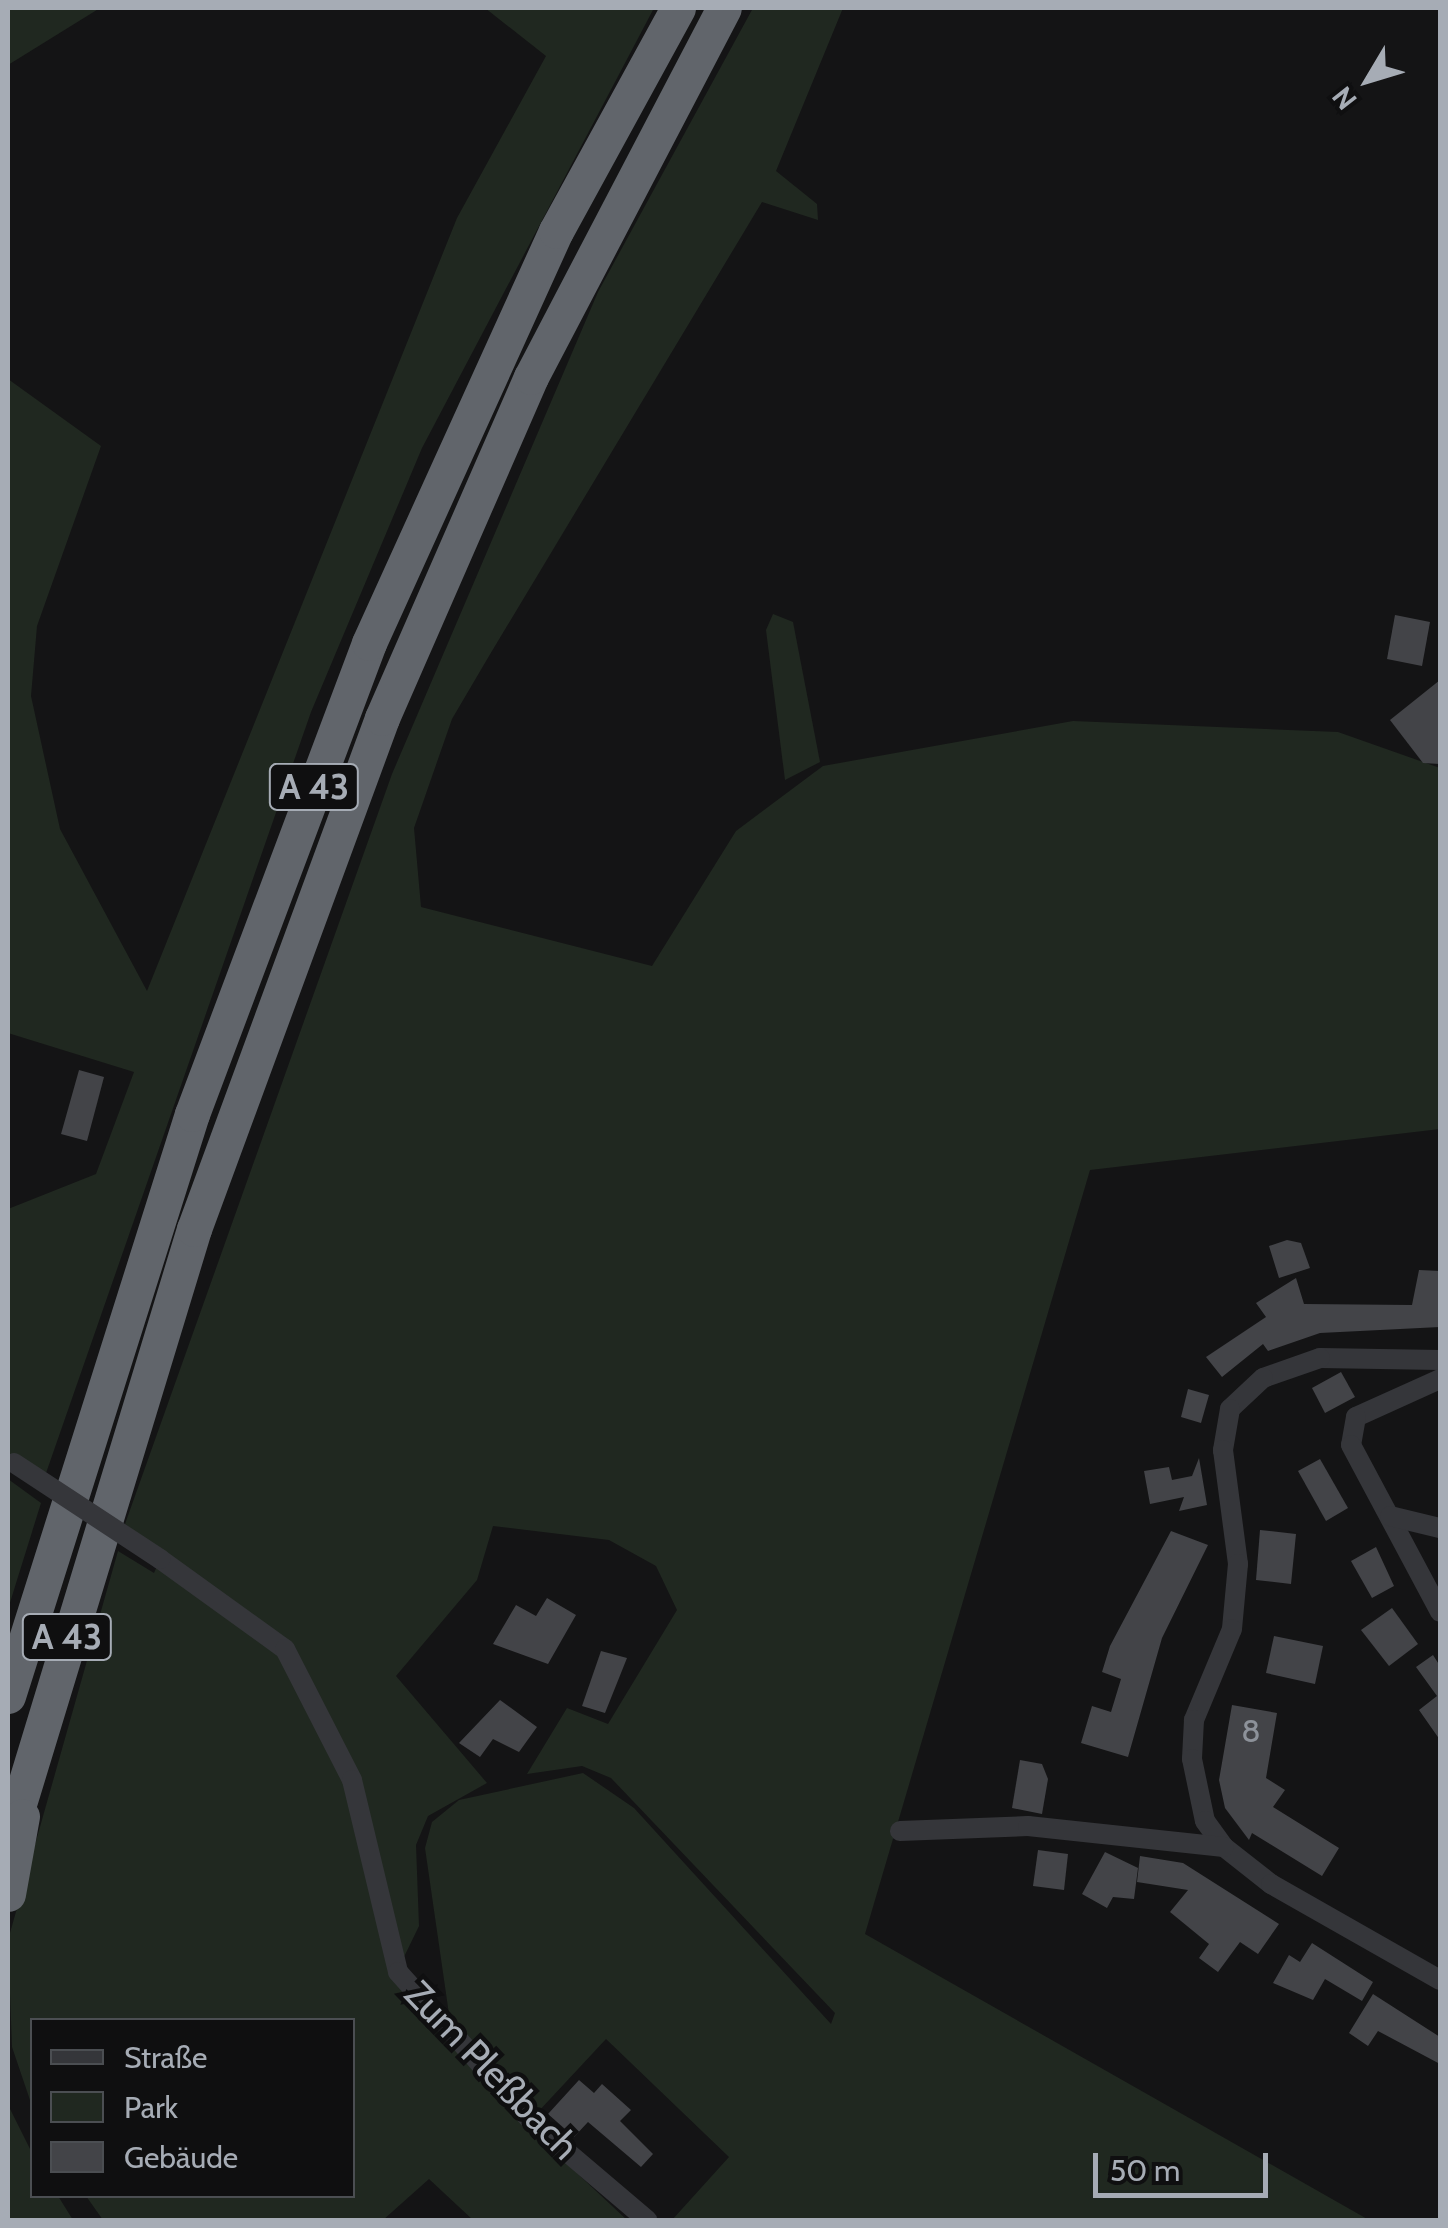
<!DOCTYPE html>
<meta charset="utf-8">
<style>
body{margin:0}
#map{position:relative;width:1448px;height:2228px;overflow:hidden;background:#141415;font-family:Cabin,sans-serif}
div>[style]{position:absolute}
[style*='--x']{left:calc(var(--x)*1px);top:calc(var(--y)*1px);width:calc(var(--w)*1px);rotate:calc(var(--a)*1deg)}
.green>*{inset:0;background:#202820}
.building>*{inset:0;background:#434448}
.street>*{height:20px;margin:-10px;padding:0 10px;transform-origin:10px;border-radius:10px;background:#35363a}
.highway>*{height:35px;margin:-17.5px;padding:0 17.5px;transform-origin:17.5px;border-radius:17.5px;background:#61656b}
.street-bridge>*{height:20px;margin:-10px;padding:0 10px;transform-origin:10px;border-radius:10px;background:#35363a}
span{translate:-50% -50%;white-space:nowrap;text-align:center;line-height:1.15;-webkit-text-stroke:9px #0f0f10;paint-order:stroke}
.number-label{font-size:32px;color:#8d929a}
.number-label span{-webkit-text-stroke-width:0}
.shield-label span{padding:2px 8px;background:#0f0f10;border:2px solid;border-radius:8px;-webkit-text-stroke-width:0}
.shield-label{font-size:35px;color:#a6acb5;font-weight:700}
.street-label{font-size:38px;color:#a6acb5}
.frame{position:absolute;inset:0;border:10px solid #a6acb5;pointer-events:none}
.legend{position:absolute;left:30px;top:2018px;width:325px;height:180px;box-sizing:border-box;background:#0f0f10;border:2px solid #4b4e52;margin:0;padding:12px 18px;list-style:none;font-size:30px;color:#a6acb5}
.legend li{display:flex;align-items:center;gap:20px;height:50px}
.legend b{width:50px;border:2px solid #4b4e52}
.north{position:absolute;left:1318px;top:30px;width:100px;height:100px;-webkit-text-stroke:8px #0f0f10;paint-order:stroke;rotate:232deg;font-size:28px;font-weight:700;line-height:40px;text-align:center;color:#a6acb5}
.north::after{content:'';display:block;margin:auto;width:35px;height:45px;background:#a6acb5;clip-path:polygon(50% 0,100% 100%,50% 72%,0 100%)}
.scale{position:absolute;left:1093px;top:2153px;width:175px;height:45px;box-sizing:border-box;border:5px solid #a6acb5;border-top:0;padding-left:12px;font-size:30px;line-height:35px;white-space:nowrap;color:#a6acb5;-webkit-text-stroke:8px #0f0f10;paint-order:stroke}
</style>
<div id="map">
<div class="green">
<i style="clip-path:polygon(8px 8px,100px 8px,8px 65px)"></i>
<i style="clip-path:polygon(485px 8px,654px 8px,422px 448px,311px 712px,45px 1476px,8px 1454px,8px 1209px,96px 1174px,134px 1072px,8px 1033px,8px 379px,101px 446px,37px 626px,31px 696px,60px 829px,147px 991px,457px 218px,546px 56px)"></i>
<i style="clip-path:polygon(753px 8px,843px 8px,776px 171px,817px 204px,818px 220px,762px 202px,489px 656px,452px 719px,414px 828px,421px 907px,652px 966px,736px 831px,823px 766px,1073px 721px,1338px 732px,1440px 768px,1440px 1129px,1090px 1170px,865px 1934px,1369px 2220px,672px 2220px,729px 2157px,606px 2039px,537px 2113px,450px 2021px,425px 1848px,432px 1822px,459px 1800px,583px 1773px,634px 1808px,831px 2024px,835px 2013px,611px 1778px,582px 1766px,527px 1774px,567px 1708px,608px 1724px,677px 1610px,656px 1566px,609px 1540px,493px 1526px,477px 1580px,396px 1676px,487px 1783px,428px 1816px,416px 1845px,419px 1926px,403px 1959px,356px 1778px,289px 1647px,125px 1524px,392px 774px,598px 292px)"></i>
<i style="clip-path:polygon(773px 614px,793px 622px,820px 762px,785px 780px,766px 630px)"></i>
<i style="clip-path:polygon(8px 1479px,41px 1503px,8px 1609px)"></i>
<i style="clip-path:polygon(118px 1551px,154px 1573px,160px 1559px,283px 1651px,348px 1781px,395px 1976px,499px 2100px,627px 2220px,473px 2220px,429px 2179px,383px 2220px,103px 2220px,86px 2196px,352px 2196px,352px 2020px,32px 2020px,32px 2106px,12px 2047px,8px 1940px)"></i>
<i style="clip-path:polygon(8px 2105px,32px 2153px,32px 2196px,58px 2196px,73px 2220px,8px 2220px)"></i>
</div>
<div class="building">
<i style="clip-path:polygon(1395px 615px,1430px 622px,1422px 666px,1387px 659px)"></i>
<i style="clip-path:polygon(1440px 680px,1440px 764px,1423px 763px,1390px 720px)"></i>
<i style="clip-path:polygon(79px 1070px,104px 1077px,87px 1141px,61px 1134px)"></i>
<i style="clip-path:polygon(1287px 1240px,1301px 1243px,1310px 1268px,1279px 1278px,1269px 1246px)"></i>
<i style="clip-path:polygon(1419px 1270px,1440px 1271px,1440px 1327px,1320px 1333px,1268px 1351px,1263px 1344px,1222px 1377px,1206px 1357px,1266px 1317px,1256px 1303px,1296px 1278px,1304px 1304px,1412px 1305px)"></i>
<i style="clip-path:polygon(1341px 1372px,1355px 1397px,1325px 1413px,1312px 1388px)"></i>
<i style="clip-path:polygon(1188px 1389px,1209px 1395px,1201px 1423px,1181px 1417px)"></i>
<i style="clip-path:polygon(1199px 1458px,1207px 1505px,1179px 1511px,1184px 1497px,1150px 1504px,1144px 1471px,1169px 1467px,1172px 1480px,1192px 1476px)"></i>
<i style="clip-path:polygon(1320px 1459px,1348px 1508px,1326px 1521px,1298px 1471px)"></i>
<i style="clip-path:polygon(1260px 1530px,1296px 1534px,1291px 1584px,1256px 1580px)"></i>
<i style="clip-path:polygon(1171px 1531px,1208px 1545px,1162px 1638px,1128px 1757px,1081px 1743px,1092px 1706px,1111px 1712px,1121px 1679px,1102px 1672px,1110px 1646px)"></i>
<i style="clip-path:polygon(1376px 1547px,1394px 1586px,1372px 1598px,1351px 1561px)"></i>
<i style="clip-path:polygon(547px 1598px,576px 1615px,548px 1664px,493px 1644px,516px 1605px,536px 1616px)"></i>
<i style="clip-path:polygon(1392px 1608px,1418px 1644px,1389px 1666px,1361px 1630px)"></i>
<i style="clip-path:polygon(1274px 1636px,1323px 1646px,1315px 1684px,1266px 1673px)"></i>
<i style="clip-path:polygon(601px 1651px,627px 1658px,605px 1713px,582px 1706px)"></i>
<i style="clip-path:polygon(1433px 1655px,1440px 1666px,1440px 1740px,1419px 1710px,1437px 1696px,1416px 1667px)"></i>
<i style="clip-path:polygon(500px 1700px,537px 1727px,519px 1752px,493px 1739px,480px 1757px,459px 1743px)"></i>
<i style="clip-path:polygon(1232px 1705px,1277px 1713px,1266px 1778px,1285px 1790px,1273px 1807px,1339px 1848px,1322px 1876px,1252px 1833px,1249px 1840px,1225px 1808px,1219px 1780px)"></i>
<i style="clip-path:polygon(1020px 1760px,1042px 1764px,1048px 1779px,1042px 1814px,1012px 1808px)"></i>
<i style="clip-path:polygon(1038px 1850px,1068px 1854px,1064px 1890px,1033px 1886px)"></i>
<i style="clip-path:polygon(1105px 1852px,1138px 1868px,1134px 1899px,1113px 1897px,1107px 1908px,1082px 1894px)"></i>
<i style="clip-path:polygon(1140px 1856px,1183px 1863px,1279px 1924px,1258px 1954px,1240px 1942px,1218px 1972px,1199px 1958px,1209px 1944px,1170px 1912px,1188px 1890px,1137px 1882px)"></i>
<i style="clip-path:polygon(1312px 1943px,1373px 1982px,1362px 2001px,1325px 1979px,1313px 2000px,1273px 1983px,1289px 1955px,1300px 1962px)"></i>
<i style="clip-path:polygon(1373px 1994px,1440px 2037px,1440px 2064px,1378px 2031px,1368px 2046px,1349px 2033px)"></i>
<i style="clip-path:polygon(579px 2080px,594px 2093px,602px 2084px,631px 2110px,620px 2121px,653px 2154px,641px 2167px,588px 2122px,574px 2137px,548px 2114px)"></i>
</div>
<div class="street">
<i style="--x:1440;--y:1360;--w:120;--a:-179"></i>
<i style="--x:1320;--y:1358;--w:60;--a:160.7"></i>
<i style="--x:1263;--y:1378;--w:45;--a:136.8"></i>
<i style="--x:1230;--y:1409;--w:42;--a:99.7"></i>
<i style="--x:1223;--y:1450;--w:115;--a:82.5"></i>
<i style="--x:1238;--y:1564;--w:65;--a:95.3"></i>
<i style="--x:1232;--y:1629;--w:99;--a:112.7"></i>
<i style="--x:1194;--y:1720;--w:39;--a:93"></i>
<i style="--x:1192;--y:1759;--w:63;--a:78.2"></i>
<i style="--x:1205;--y:1821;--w:32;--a:54"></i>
<i style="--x:1224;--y:1847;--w:60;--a:38.2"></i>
<i style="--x:1271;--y:1884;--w:194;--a:29.6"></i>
<i style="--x:1440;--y:1379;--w:92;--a:155.7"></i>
<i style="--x:1356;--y:1417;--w:28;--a:100"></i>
<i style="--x:1351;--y:1445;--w:189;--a:61.9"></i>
<i style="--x:1390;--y:1516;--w:51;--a:13.5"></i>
<i style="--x:160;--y:1559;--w:154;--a:35.8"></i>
<i style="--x:285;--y:1649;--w:147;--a:62.9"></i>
<i style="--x:352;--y:1780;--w:197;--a:76.5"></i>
<i style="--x:398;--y:1972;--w:203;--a:48.2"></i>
<i style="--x:533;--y:2123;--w:150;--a:40.4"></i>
<i style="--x:900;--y:1831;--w:128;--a:-2.2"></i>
<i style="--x:1028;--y:1826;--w:197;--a:6.1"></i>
</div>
<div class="highway">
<i style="--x:8;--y:1696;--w:610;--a:-72.46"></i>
<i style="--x:192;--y:1114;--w:503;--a:-69.4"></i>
<i style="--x:369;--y:643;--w:452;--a:-65.6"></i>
<i style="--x:556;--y:231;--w:254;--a:-61.3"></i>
<i style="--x:8;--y:1840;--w:639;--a:-73.07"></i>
<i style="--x:194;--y:1229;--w:544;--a:-69.8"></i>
<i style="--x:382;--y:718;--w:372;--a:-66.4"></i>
<i style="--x:531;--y:377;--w:416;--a:-62.4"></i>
<i style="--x:8;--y:1894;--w:79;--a:-79.8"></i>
</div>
<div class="street-bridge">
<i style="--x:14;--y:1463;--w:175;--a:33.3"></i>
</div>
<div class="number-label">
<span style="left:1251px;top:1731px">8</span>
</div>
<div class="shield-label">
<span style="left:314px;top:787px">A 43</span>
<span style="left:67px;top:1637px">A 43</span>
</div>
<div class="street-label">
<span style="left:492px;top:2070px;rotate:46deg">Zum Pleßbach</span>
</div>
<div class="frame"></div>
<ul class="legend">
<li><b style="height:12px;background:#35363a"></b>Straße</li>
<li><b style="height:28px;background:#202820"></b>Park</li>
<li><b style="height:28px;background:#434448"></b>Gebäude</li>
</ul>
<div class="north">N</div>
<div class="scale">50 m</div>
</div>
